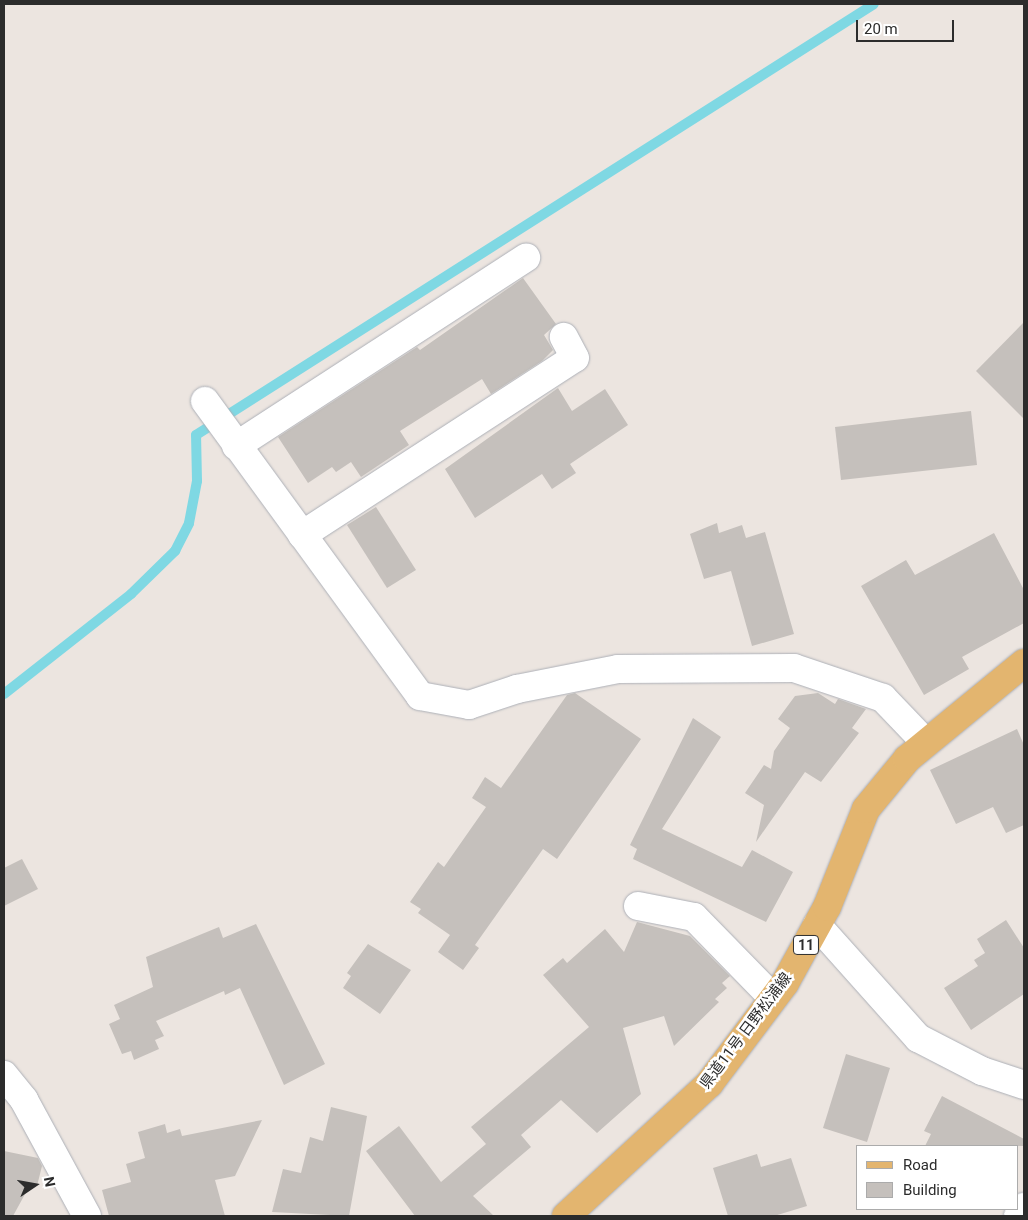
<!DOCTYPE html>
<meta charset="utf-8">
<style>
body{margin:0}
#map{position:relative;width:1028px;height:1220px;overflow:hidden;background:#ece5e0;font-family:Roboto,"Noto Sans JP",sans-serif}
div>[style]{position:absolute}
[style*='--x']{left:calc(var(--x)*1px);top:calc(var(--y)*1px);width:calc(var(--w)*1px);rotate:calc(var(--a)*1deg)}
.stream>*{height:10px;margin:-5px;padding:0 5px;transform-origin:5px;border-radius:5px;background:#7fd8e3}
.building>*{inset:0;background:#c5c0bc}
.roads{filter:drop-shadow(0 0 1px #adb0b7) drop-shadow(0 0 1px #adb0b7)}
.minor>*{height:28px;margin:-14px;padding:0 14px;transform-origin:14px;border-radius:14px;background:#fff}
.major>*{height:28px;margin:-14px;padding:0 14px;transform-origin:14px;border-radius:14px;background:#e3b56f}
span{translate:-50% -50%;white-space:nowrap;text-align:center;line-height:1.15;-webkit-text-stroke:5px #fff;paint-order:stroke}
.shield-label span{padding:1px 4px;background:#fff;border:1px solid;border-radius:4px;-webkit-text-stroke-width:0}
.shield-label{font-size:14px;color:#2c2c2c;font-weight:700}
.street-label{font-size:15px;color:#2c2c2c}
.frame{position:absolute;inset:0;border:5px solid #2c2c2c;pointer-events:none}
.legend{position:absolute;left:856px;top:1145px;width:162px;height:65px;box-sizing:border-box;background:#fff;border:1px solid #ababab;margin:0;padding:6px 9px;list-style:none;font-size:15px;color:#2c2c2c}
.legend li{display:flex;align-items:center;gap:10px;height:25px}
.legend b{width:25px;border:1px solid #ababab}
.north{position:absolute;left:10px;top:1160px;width:50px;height:50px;-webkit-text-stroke:4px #fff;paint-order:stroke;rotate:78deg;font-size:14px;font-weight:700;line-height:20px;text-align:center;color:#2c2c2c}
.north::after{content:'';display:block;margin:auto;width:18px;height:22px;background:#2c2c2c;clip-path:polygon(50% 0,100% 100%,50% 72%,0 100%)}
.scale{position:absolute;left:856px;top:20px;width:98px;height:22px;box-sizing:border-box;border:2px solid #2c2c2c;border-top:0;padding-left:6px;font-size:15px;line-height:18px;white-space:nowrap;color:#2c2c2c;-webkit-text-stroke:4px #fff;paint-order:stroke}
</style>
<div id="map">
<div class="stream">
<i style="--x:4;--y:694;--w:162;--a:-38.2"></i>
<i style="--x:131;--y:594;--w:62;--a:-44.3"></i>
<i style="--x:175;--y:551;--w:31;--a:-63"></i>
<i style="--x:189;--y:523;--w:43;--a:-79.2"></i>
<i style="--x:197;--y:481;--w:46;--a:-91.2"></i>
<i style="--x:196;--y:435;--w:803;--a:-32.44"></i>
</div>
<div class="building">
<i style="clip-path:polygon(523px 278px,556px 324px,544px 335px,553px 350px,542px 361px,491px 394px,482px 379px,400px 431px,409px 445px,361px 477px,351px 462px,336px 472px,332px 467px,308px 483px,278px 437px,417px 347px,420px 350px)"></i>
<i style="clip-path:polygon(1024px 322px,1024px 419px,976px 371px)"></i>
<i style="clip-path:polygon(558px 388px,572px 411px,605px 389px,628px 425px,570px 464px,576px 473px,552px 489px,542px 474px,475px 518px,445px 469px)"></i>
<i style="clip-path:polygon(971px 411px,977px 465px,841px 480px,835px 427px)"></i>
<i style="clip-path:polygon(376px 507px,416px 570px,387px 588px,347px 525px)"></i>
<i style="clip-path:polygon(717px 523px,719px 533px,742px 525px,746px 538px,765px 532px,794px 634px,752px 646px,731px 571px,704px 579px,690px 534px)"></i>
<i style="clip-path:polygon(994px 533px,1024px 590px,1024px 623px,962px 657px,969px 669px,924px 695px,861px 586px,906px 560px,915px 575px)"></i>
<i style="clip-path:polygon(575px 693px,641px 739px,557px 859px,543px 849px,475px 945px,479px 948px,463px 970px,438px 952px,450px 935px,418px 913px,421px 909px,410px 902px,438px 862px,444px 867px,486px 807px,472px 798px,485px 777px,501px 788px,567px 695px)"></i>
<i style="clip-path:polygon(818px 693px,835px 704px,838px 699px,866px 709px,852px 728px,859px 733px,821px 782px,805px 772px,756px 842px,764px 805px,745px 793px,764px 765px,771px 769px,774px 751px,790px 728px,778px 719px,795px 696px)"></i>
<i style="clip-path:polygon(693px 718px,721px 737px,662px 829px,742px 867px,752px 850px,793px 872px,766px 922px,633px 859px,637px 849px,630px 845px)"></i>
<i style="clip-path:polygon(1017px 729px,1024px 745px,1024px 825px,1006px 833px,993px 807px,956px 824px,930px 770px)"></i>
<i style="clip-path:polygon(22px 859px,38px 889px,4px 906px,4px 868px)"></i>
<i style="clip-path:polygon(1006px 920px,1024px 948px,1024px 994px,971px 1030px,944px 988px,978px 966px,974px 960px,985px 953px,977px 939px)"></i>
<i style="clip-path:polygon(637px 922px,690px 936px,730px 976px,722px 983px,727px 988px,715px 999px,719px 1002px,674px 1046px,664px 1016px,623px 1028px,641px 1094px,597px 1133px,561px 1100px,521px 1135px,531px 1147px,473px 1196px,494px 1216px,415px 1216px,366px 1151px,399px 1126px,441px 1182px,486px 1144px,471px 1127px,589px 1027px,543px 975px,563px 958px,567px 963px,605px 929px,624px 952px)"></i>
<i style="clip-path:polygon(256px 924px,325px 1064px,284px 1085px,240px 988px,225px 995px,224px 991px,156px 1021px,164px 1036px,155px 1040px,159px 1049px,134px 1060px,131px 1051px,122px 1054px,109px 1024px,120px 1019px,114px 1005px,153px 987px,146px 957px,219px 927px,223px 938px)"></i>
<i style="clip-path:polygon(368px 944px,411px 970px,380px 1014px,343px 988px,351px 976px,347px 973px)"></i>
<i style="clip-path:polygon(846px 1054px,890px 1068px,867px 1142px,823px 1128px)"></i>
<i style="clip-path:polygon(942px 1096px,1024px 1139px,1024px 1146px,925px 1146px,931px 1134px,924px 1131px)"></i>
<i style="clip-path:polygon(331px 1107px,367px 1116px,349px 1216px,272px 1212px,283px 1169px,301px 1173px,310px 1137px,323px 1141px)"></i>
<i style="clip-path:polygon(262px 1120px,235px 1176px,215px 1180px,225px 1216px,109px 1216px,102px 1190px,131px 1182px,126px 1164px,145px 1158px,138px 1132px,165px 1124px,167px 1133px,180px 1129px,182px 1136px)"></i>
<i style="clip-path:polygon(4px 1151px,38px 1158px,42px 1166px,37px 1186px,30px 1185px,13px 1216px,4px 1216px)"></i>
<i style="clip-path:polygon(757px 1154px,761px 1167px,791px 1158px,807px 1206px,774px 1216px,728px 1216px,713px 1168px)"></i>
</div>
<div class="roads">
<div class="minor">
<i style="--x:205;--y:401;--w:365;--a:53.9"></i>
<i style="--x:420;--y:696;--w:50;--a:10.4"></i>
<i style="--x:469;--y:705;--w:51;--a:-18.4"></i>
<i style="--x:517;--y:689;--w:103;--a:-11.2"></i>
<i style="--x:618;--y:669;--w:176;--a:-0.3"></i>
<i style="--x:794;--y:668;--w:94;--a:18.6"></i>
<i style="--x:883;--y:698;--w:62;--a:46.3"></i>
<i style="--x:236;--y:446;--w:346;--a:-33"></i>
<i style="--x:302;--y:535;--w:325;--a:-33"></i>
<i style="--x:575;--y:358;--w:24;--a:-118"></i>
<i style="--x:638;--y:906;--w:57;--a:11.1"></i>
<i style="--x:694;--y:917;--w:113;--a:45.7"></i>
<i style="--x:817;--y:925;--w:152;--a:48.2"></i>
<i style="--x:918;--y:1038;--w:72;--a:27.3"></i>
<i style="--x:982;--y:1071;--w:44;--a:18.4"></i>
<i style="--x:4;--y:1075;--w:32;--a:51"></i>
<i style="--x:24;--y:1100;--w:132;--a:61.5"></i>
<i style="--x:1018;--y:1216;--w:11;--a:-56"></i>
</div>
<div class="major">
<i style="--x:566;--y:1216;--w:195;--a:-42.7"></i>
<i style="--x:709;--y:1084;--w:126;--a:-53"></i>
<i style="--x:785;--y:983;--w:87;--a:-61.1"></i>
<i style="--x:827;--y:907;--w:105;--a:-68.3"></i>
<i style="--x:866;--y:809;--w:65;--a:-50.6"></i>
<i style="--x:907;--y:759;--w:151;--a:-39.4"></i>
</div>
</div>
<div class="shield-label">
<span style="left:806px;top:945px">11</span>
</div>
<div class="street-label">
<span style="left:746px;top:1031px;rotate:-53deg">県道11号 日野松浦線</span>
</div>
<div class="frame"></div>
<ul class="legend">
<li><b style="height:6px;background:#e3b56f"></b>Road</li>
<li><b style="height:14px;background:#c5c0bc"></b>Building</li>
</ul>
<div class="north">N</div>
<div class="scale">20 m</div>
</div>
